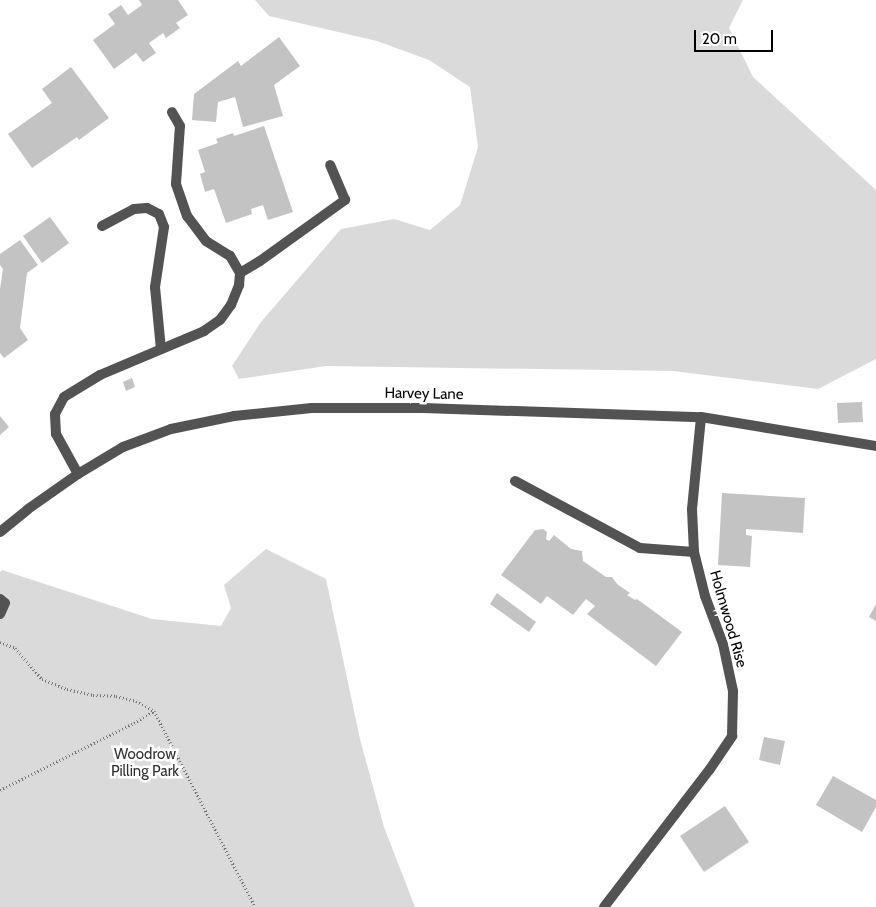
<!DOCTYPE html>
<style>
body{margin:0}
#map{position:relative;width:876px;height:907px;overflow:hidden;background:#fff;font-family:Cabin,sans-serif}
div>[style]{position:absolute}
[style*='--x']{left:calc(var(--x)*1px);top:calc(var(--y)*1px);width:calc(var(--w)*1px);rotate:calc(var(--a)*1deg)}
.green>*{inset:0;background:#dadada}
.building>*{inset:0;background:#c3c3c3}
.path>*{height:3px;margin-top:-1.5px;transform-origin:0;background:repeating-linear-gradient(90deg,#757575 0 1px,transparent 0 3.5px)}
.service>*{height:10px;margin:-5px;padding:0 5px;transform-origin:5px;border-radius:5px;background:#535353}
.minor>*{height:10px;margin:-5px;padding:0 5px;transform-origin:5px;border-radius:5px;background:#535353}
.tertiary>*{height:10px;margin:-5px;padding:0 5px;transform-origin:5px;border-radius:5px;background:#535353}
span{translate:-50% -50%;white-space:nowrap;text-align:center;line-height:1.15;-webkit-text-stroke:5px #fff;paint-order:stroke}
.street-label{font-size:15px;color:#000}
.park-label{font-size:15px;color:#313131}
.scale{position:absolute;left:694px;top:30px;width:79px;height:22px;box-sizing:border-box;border:2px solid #000;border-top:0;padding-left:6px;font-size:15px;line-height:18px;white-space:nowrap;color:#000;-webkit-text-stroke:4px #fff;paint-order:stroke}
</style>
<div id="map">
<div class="green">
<i style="clip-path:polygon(255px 0,743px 0,729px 28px,753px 77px,876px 190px,876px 359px,818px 389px,673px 371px,326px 366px,239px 379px,232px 366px,261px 322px,341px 229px,394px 219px,430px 230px,460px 205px,478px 147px,470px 87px,429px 60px,377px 41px,269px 16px)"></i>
<i style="clip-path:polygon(266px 549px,326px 579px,360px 739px,384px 827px,415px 907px,0 907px,0 572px,2px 570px,152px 619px,221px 626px,231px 608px,224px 585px)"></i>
</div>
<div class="building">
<i style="clip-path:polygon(139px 0,178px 0,188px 15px,176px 23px,180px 28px,166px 38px,163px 33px,149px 43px,156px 53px,143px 62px,136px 53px,114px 69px,93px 40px,115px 24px,108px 14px,121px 5px,128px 15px,142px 5px)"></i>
<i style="clip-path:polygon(279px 37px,300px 66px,274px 85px,283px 116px,243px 127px,235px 97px,218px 102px,216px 122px,192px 120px,194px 94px,238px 61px,241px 66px)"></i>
<i style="clip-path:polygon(71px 67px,109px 118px,79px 140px,77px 137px,32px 168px,8px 134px,52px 103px,42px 89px)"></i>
<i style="clip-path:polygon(264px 126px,293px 212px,268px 220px,263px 205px,251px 209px,252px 214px,226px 223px,214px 189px,205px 192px,200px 174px,205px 172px,198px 150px,218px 143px,216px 139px,233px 133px,234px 136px)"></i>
<i style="clip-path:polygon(50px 217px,69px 243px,42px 263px,23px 236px)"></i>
<i style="clip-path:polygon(20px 240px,38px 265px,27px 273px,20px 328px,28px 340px,4px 358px,0 353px,0 289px,3px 269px,0 265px,0 254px)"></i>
<i style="clip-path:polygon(132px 378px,135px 387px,126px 391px,123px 382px)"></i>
<i style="clip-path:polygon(862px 402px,863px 422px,838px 423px,837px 403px)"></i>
<i style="clip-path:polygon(0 416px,9px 427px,0 435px)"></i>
<i style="clip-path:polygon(722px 493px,805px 498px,803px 533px,746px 529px,746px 535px,752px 536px,750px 567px,718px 565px)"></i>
<i style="clip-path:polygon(543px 529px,547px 532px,546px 539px,549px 541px,554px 535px,571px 549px,582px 551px,583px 561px,606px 577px,612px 577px,617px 584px,630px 593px,627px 595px,635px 600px,637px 599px,682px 632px,656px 666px,587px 614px,595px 606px,586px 599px,573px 615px,547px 596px,541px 604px,501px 575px,535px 530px)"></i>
<i style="clip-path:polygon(497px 593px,536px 622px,529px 632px,490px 604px)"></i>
<i style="clip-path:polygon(876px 604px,876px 621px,869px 617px)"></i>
<i style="clip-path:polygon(764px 737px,785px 741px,780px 765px,759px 760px)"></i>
<i style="clip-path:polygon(833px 776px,876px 800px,876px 807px,862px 832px,816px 805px)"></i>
<i style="clip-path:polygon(725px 806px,749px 842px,704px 872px,680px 836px)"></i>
</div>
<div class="path">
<i style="--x:0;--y:642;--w:16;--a:22"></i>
<i style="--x:15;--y:648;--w:41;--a:48.9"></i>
<i style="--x:42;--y:679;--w:27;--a:22"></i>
<i style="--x:67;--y:689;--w:27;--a:13"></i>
<i style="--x:93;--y:695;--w:23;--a:2"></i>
<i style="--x:116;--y:696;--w:21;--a:14"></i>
<i style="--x:136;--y:701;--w:21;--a:29"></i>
<i style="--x:0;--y:790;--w:150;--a:-26.6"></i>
<i style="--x:134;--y:723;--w:23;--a:-31"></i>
<i style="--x:154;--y:711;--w:220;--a:62.7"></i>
</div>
<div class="service">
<i style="--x:102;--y:226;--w:36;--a:-28"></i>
<i style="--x:134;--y:209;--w:13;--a:-4"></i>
<i style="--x:147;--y:208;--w:13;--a:27"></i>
<i style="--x:159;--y:214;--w:14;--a:69"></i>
<i style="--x:164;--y:227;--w:61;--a:98.5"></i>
<i style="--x:155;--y:287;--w:62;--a:84.5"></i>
<i style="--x:240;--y:273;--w:23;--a:-31"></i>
<i style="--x:260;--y:261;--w:105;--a:-35.7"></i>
<i style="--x:345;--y:200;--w:38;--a:-113"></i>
<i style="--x:78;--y:474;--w:46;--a:-118.8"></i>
<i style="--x:56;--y:434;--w:20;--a:-93"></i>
<i style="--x:55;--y:414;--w:19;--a:-62"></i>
<i style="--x:64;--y:397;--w:42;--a:-31.4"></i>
<i style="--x:100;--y:375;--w:113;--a:-22.9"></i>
<i style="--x:204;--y:331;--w:19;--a:-35"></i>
<i style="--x:220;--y:320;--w:19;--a:-54"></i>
<i style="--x:231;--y:305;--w:22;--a:-68"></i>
<i style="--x:239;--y:285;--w:12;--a:-85"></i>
<i style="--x:240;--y:273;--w:20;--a:-120"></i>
<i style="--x:230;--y:256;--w:28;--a:-148"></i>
<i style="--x:206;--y:241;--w:31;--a:-127"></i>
<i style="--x:187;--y:216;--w:34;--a:-109"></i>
<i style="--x:176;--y:184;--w:58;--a:-86.1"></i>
<i style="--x:180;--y:126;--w:16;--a:-120"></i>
<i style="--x:515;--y:481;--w:142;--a:28.2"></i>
<i style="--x:640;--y:548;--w:54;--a:4.2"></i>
<i style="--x:0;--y:599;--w:6;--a:39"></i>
<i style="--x:5;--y:603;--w:12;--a:114"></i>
</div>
<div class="minor">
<i style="--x:604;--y:907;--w:174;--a:-52.5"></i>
<i style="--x:710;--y:769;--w:40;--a:-56"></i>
<i style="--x:732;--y:736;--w:45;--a:-88.7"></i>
<i style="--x:733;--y:691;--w:48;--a:-102"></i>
<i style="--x:723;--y:644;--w:51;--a:-110.6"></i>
<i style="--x:705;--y:596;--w:45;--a:-104"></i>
<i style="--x:694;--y:552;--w:43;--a:-92.7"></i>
<i style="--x:692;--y:509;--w:92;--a:-84.4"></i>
</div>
<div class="tertiary">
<i style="--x:0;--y:532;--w:36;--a:-39"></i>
<i style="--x:28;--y:509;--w:61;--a:-35"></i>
<i style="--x:78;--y:474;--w:52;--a:-31"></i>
<i style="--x:123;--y:447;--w:51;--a:-20.6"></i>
<i style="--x:171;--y:429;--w:64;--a:-11.7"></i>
<i style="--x:234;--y:416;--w:78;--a:-5.9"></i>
<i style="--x:312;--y:408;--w:111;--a:0"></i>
<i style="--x:423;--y:408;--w:278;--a:1.9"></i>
<i style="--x:701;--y:417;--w:177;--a:9.4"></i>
</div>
<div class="street-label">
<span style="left:424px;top:394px;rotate:1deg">Harvey Lane</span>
<span style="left:728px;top:619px;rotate:74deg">Holmwood Rise</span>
</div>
<div class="park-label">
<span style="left:145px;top:763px">Woodrow<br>Pilling Park</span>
</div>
<div class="scale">20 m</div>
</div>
